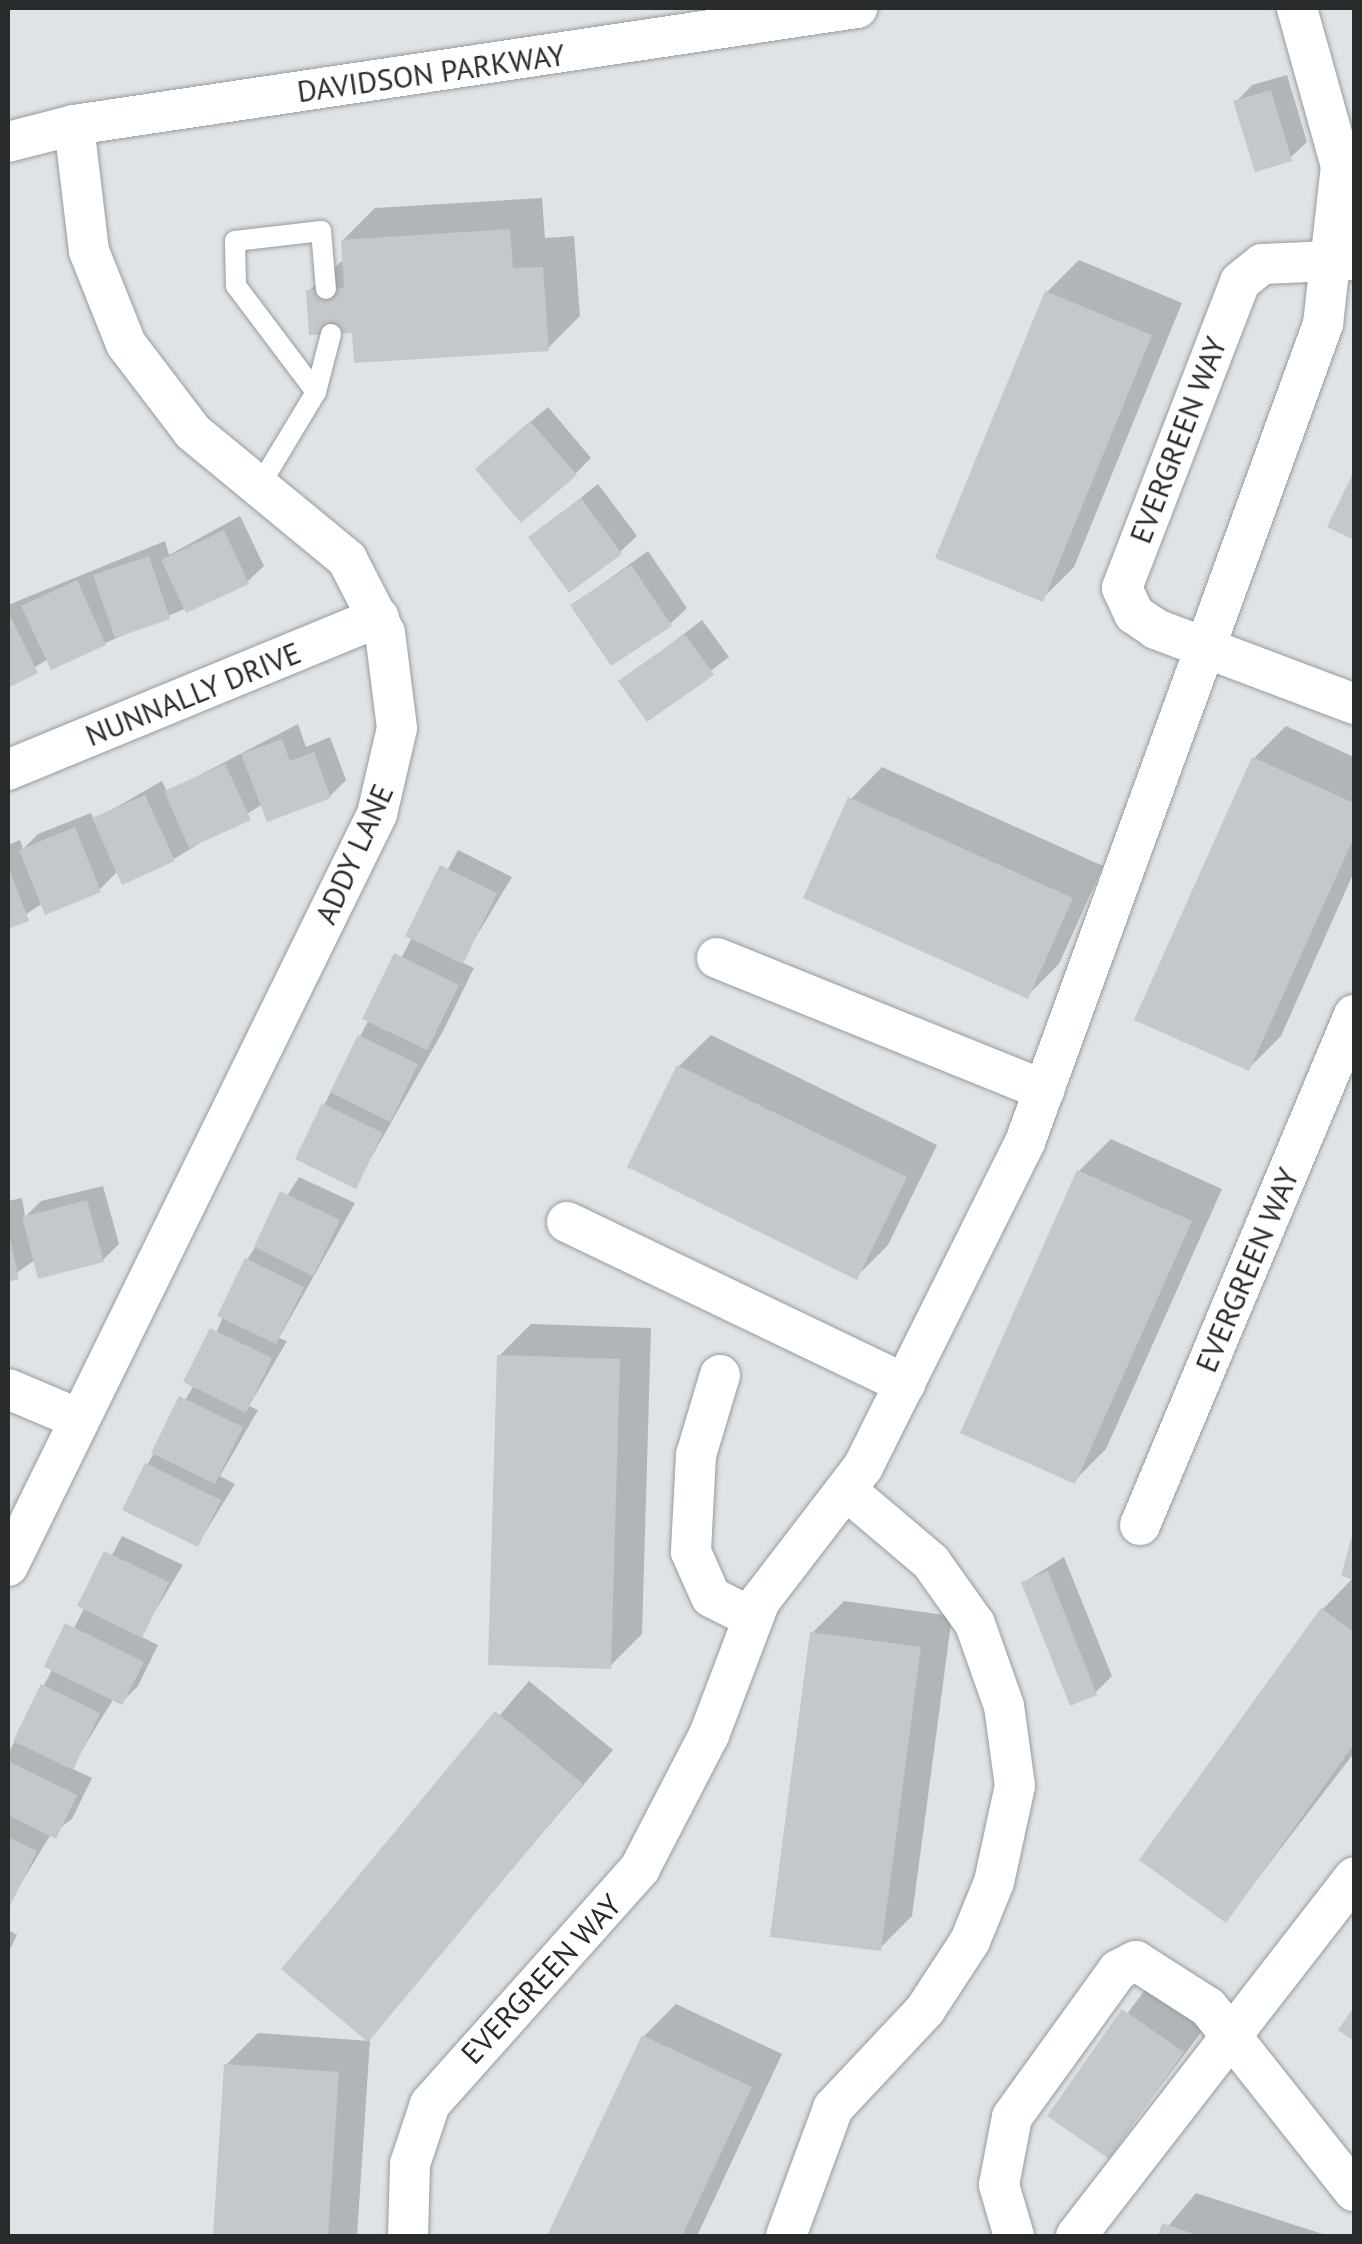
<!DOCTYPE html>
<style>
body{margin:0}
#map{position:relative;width:1362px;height:2244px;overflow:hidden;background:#dde3e7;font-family:"PT Sans",sans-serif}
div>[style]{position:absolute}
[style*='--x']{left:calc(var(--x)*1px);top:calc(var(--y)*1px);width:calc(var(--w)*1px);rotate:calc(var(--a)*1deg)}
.shadow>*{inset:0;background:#0003}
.building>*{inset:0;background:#c2c8cc}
.roads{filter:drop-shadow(0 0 2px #969c9f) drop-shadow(0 0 2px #969c9f)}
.service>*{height:20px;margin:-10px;padding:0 10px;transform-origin:10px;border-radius:10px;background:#fff}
.minor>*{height:40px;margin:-20px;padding:0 20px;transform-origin:20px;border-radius:20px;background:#fff}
span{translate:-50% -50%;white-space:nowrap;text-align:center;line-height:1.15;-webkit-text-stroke:8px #fff;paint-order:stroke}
.street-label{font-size:30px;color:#282b2c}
.frame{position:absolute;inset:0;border:10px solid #282b2c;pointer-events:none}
</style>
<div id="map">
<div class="shadow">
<i style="clip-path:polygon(1287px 75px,1307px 142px,1290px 158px,1236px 102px,1252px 85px)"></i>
<i style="clip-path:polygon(542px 198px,545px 238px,574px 236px,580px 316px,548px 348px,354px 330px,309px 291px,344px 259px,343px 240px,375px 208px)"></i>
<i style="clip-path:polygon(1079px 260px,1182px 303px,1074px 567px,1042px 599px,1047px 292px)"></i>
<i style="clip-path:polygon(548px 407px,591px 458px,575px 474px,494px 453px)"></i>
<i style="clip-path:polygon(598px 484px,637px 536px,620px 552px,531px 538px)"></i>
<i style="clip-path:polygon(240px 516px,264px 566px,247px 582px,52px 666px,49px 658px,8px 685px,8px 605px,165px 541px,169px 555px)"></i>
<i style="clip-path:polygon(648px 551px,687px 608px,670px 624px,573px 605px)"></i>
<i style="clip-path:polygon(702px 620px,729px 657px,647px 719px,621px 682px)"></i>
<i style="clip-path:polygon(298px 724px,306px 747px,330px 737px,346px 780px,330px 796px,263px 804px,174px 859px,118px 871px,100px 889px,43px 903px,8px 926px,8px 845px,20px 840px,23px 849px,38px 834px,91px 813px,94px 820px,162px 781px,167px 792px)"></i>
<i style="clip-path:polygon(1286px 726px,1354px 757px,1354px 872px,1281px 1036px,1249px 1068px,1254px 758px)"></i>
<i style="clip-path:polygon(882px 767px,1103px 866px,1059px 964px,1027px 996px,851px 799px)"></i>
<i style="clip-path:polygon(458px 850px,512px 877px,461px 962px,474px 968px,443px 1031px,355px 1186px,324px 1105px)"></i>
<i style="clip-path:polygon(711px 1035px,937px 1145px,888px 1245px,856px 1277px,679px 1066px)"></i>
<i style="clip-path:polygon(1111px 1139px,1222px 1189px,1106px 1449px,1074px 1481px,1079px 1171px)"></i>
<i style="clip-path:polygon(299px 1177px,355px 1203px,279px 1338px,287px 1341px,249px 1406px,258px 1410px,220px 1476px,235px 1484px,198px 1544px,147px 1465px,194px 1385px,247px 1260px)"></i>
<i style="clip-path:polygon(103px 1186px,119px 1244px,103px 1260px,35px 1260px,8px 1279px,8px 1201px,22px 1198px,25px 1217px,41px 1201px)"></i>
<i style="clip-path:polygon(531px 1324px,651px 1328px,642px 1634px,610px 1666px,499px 1356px)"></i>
<i style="clip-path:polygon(122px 1536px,183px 1565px,140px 1636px,158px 1645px,138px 1686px,122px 1702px,114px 1698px,71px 1768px,92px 1778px,72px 1819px,51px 1834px,9px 1903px,8px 1754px)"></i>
<i style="clip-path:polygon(1064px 1557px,1112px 1676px,1095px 1693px,1024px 1582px)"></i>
<i style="clip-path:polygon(1354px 1577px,1354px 1753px,1226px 1920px,1323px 1609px)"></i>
<i style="clip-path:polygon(844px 1601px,952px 1616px,912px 1916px,880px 1948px,812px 1633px)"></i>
<i style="clip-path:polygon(529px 1681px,613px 1750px,368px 2038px,284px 1968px)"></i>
<i style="clip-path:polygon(8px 1930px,17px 1935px,8px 1953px)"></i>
<i style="clip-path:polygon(1148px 1986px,1206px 2026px,1108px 2156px,1050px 2116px)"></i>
<i style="clip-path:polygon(676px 2004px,782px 2054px,697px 2236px,550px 2236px,644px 2036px)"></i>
<i style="clip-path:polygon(258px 2033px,370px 2041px,357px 2236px,215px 2236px,226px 2065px)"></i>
<i style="clip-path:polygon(1196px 2193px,1329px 2236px,1160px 2236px)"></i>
</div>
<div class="building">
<i style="clip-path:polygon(1271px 90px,1292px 161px,1255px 172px,1233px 101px)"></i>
<i style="clip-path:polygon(510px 229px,513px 268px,543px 267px,549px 351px,354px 363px,352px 333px,309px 335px,306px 290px,344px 288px,341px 240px)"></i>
<i style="clip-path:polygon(1045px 291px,1152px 335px,1043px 602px,935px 558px)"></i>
<i style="clip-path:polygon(530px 421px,577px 475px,521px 523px,475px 469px)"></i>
<i style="clip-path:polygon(1354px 471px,1354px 540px,1327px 527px)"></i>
<i style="clip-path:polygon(581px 498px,622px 554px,569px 593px,528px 537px)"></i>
<i style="clip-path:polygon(224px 530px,249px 584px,186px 613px,161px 560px)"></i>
<i style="clip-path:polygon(149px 556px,170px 619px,115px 638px,93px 575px)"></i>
<i style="clip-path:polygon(631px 565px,672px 626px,611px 666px,570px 605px)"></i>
<i style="clip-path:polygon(77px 580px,106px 645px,51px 670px,21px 606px)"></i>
<i style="clip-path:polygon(8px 611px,38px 673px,8px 688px)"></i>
<i style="clip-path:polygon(685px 634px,714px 675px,647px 722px,618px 681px)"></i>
<i style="clip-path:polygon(282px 739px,290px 761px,314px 752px,331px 798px,267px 822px,241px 754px)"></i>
<i style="clip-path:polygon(1252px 757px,1354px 803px,1354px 837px,1249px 1071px,1134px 1020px)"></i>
<i style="clip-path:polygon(225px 764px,251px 820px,189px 848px,164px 791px)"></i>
<i style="clip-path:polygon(145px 795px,175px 861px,122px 885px,92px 818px)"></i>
<i style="clip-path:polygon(848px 797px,1073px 898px,1028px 999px,803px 898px)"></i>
<i style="clip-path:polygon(75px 827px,101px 892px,45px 915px,19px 850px)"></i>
<i style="clip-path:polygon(440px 865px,497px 893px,463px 964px,405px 936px)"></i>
<i style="clip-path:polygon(8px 866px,29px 921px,8px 929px)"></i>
<i style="clip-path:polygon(394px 953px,459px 985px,427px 1050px,362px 1019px)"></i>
<i style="clip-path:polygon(358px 1035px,418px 1064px,390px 1122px,330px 1092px)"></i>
<i style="clip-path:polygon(677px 1065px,907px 1177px,857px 1280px,627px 1167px)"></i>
<i style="clip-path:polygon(322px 1103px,383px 1133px,356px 1189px,295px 1159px)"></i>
<i style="clip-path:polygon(1077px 1170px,1192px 1221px,1075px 1484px,960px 1433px)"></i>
<i style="clip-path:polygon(280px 1191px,340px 1220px,313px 1276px,254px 1247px)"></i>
<i style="clip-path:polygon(87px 1200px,104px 1262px,38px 1279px,22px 1217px)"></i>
<i style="clip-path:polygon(8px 1230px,19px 1279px,8px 1282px)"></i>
<i style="clip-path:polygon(245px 1258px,304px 1287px,276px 1344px,217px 1316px)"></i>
<i style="clip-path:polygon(210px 1328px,272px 1358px,246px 1413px,183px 1382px)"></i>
<i style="clip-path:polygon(497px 1355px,620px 1359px,611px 1669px,488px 1665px)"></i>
<i style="clip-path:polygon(179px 1396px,243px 1427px,215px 1484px,151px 1453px)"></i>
<i style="clip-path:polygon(145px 1463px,221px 1500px,198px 1547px,122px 1510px)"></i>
<i style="clip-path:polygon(1353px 1532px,1354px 1533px,1354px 1580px,1341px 1576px)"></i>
<i style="clip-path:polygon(104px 1551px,169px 1582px,142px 1638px,77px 1606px)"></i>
<i style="clip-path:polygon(1048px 1571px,1097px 1695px,1070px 1706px,1021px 1582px)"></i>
<i style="clip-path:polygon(1321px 1608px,1354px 1632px,1354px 1744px,1226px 1923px,1139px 1860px)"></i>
<i style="clip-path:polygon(65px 1623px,144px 1662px,122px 1705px,44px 1667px)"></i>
<i style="clip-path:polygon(810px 1632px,921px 1647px,881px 1951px,770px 1937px)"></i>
<i style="clip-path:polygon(41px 1684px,100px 1713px,73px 1770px,13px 1741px)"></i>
<i style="clip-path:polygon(495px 1711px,583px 1784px,368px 2042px,281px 1969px)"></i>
<i style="clip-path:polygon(8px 1761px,77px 1795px,56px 1839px,8px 1815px)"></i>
<i style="clip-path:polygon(8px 1837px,37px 1851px,8px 1910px)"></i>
<i style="clip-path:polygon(1354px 2007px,1354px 2041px,1338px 2030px)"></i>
<i style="clip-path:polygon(1122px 2009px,1184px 2052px,1109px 2159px,1047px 2116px)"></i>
<i style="clip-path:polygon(642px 2035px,752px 2087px,682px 2236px,547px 2236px)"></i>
<i style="clip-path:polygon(224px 2064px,339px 2072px,328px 2236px,213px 2236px)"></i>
<i style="clip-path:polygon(1162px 2223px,1200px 2236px,1158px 2236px)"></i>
</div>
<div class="roads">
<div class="service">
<i style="--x:316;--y:392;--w:60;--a:-75.5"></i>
<i style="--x:260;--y:485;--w:109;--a:-58.9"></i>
<i style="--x:316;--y:392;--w:133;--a:-127"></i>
<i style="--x:236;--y:286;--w:45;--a:-91.3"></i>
<i style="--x:235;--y:241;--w:87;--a:-6.6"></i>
<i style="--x:321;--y:231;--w:58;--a:85.1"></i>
</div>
<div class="minor">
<i style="--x:8;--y:142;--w:68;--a:-14.4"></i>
<i style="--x:74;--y:125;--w:792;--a:-8.5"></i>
<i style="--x:1354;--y:260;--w:92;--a:177.5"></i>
<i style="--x:1262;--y:264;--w:28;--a:141"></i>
<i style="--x:1240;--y:282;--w:328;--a:111.1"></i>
<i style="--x:1122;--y:588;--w:29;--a:65"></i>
<i style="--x:1134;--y:614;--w:27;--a:34"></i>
<i style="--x:1156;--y:629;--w:212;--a:20.7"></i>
<i style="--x:8;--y:770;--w:401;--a:-22.4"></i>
<i style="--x:717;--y:958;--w:353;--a:22"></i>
<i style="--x:567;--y:1222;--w:375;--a:25.6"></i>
<i style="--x:720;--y:1375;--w:84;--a:106.7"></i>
<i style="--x:696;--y:1455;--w:97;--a:93"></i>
<i style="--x:691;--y:1552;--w:49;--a:66"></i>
<i style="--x:711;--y:1597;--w:47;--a:26.6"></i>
<i style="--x:8;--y:1389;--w:77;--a:22.9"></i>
<i style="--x:1140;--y:1525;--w:553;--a:-67.24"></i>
<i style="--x:8;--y:1566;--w:838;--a:-63.86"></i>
<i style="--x:377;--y:814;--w:88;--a:-76.9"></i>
<i style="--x:397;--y:728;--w:96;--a:-97.2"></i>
<i style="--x:385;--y:633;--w:83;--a:-117.2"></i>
<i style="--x:347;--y:559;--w:200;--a:-140.5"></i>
<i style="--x:193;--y:432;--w:111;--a:-127.3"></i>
<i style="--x:126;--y:344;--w:100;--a:-111.7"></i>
<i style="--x:89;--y:251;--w:127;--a:-96.8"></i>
<i style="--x:408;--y:2236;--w:72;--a:-88.4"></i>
<i style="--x:410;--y:2164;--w:63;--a:-71.6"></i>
<i style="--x:430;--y:2104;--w:316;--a:-48.3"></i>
<i style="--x:640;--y:1868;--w:150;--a:-62.6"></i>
<i style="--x:709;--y:1735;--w:143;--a:-69.2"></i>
<i style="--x:760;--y:1601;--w:169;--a:-52.5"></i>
<i style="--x:863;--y:1467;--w:363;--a:-63.5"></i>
<i style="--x:1025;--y:1142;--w:871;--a:-69.98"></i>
<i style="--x:1323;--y:324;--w:159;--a:-83.5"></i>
<i style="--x:1341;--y:166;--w:164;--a:-105.6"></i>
<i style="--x:786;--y:2236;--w:136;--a:-69.8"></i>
<i style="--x:833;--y:2108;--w:134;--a:-46.8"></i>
<i style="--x:925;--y:2010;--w:82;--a:-56.9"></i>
<i style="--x:970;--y:1941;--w:64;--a:-67.9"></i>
<i style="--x:994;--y:1882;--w:98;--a:-77.7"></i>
<i style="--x:1015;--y:1786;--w:81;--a:-97.8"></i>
<i style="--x:1004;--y:1706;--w:87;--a:-109.5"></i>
<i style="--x:975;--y:1624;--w:76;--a:-125.4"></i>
<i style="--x:931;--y:1562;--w:111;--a:-139.7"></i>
<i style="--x:1014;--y:2236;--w:53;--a:-106.4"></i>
<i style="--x:999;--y:2185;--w:69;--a:-79.2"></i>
<i style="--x:1012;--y:2117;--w:181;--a:-54.2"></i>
<i style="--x:1118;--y:1970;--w:20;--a:-27"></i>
<i style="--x:1136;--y:1961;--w:85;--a:32.6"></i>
<i style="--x:1208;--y:2007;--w:235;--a:51.6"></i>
<i style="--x:1076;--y:2236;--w:454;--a:-52.2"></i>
</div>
</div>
<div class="street-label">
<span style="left:431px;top:73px;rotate:-8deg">DAVIDSON PARKWAY</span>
<span style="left:1178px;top:440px;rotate:-69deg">EVERGREEN WAY</span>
<span style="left:193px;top:694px;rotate:-22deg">NUNNALLY DRIVE</span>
<span style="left:354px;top:854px;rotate:-66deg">ADDY LANE</span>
<span style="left:1247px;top:1270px;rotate:-67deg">EVERGREEN WAY</span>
<span style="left:541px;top:1979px;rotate:-47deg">EVERGREEN WAY</span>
</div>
<div class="frame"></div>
</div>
